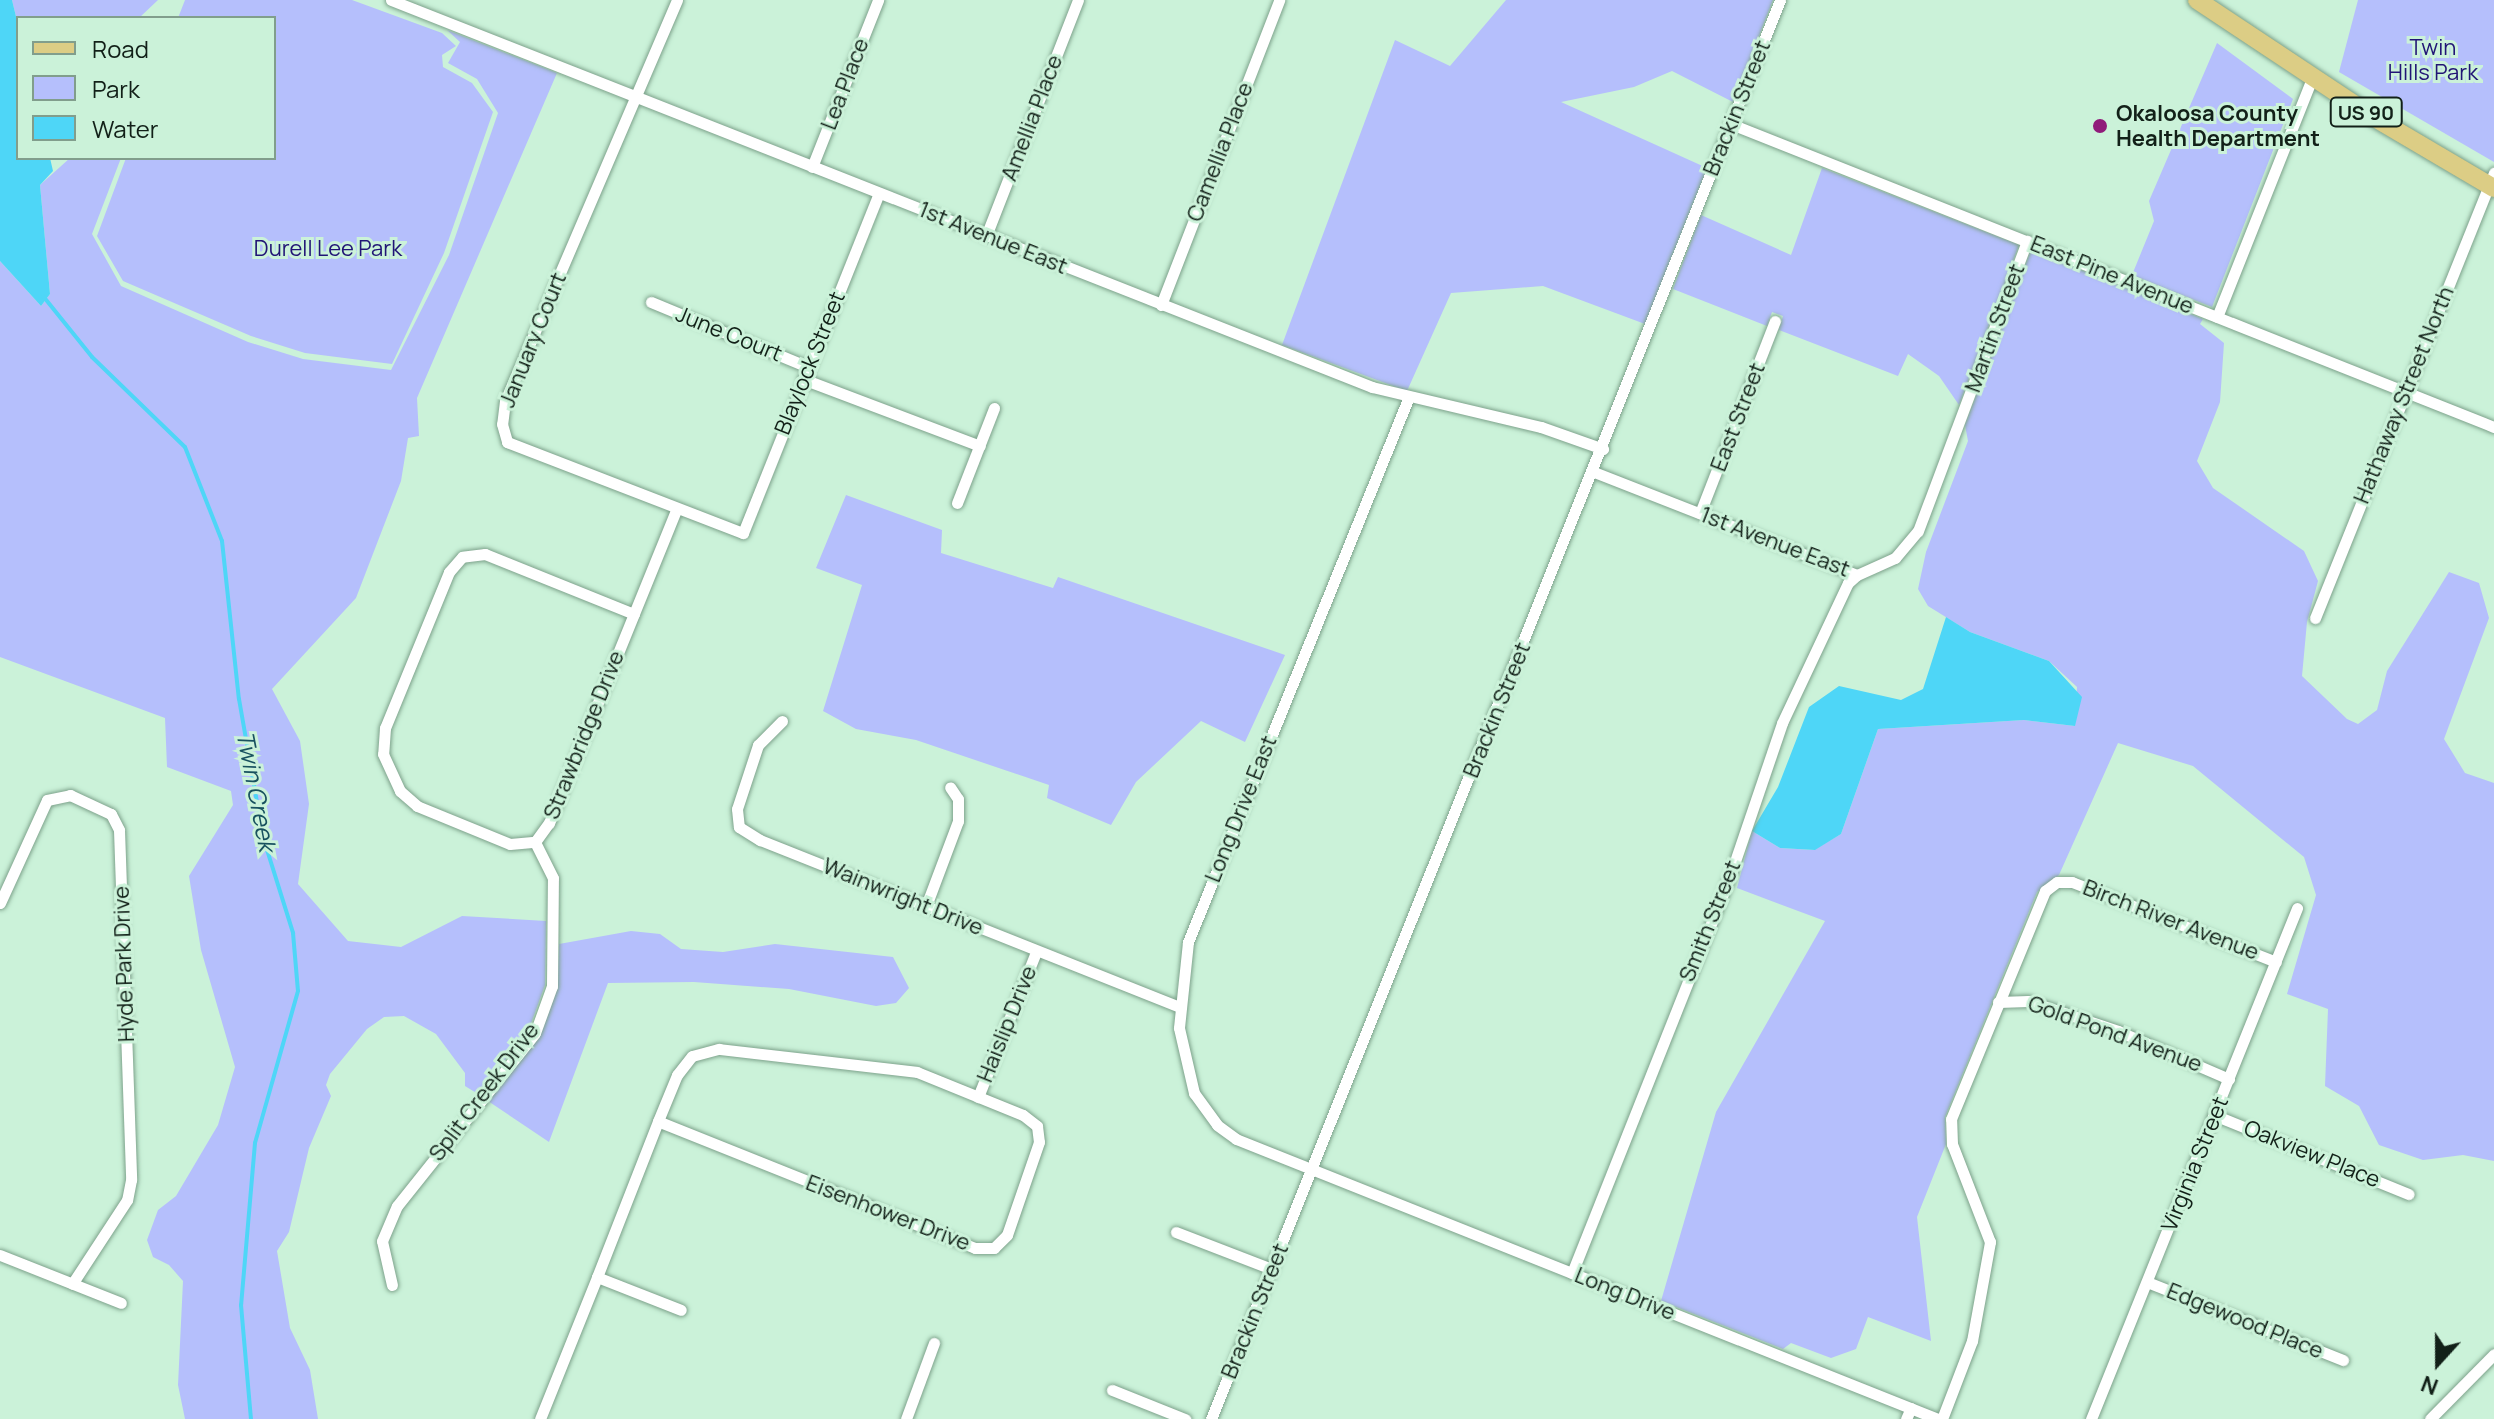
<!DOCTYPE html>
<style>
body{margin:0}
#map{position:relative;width:2494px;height:1419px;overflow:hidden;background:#cbf2d9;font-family:Manrope,sans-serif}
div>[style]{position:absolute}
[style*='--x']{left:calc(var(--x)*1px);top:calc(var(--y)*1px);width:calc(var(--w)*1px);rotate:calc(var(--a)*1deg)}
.green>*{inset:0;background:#b5bffc}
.water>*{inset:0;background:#4ed6f7}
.stream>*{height:4px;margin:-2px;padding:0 2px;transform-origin:2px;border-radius:2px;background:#4ed6f7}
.roads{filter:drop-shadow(0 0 2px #7da28b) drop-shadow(0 0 2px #7da28b)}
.street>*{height:11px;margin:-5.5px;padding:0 5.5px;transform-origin:5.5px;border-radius:5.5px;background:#fff}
.primary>*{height:18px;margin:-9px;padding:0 9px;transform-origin:9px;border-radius:9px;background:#dccd85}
.dots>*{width:22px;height:22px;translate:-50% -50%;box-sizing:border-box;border:4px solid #cbf2d9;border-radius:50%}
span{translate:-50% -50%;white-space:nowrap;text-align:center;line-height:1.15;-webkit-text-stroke:6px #cbf2d9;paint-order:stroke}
.shield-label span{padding:2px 6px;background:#cbf2d9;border:2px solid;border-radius:6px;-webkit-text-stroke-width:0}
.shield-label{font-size:20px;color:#122018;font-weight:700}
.park-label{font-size:22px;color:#211476}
.street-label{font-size:22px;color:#122018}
.poi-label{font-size:22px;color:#122018;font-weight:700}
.left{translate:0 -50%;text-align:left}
.water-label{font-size:24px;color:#18515f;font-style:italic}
.legend{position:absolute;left:16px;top:16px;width:260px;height:144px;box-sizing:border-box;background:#cbf2d9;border:2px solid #819e8c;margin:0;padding:10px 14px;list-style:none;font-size:24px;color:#122018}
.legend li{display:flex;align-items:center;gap:16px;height:40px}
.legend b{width:40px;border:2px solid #819e8c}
.north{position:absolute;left:2398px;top:1323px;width:80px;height:80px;-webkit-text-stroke:6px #cbf2d9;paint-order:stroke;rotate:201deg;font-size:22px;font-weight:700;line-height:32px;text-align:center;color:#122018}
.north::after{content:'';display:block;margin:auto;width:28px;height:36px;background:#122018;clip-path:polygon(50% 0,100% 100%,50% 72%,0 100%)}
</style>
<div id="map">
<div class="green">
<i style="clip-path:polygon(12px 0,158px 0,139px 18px,18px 18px,18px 25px)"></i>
<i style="clip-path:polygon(185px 0,352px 0,442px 33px,456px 46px,442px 55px,443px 67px,472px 83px,493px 112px,444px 253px,392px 364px,305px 353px,251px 336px,123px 281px,97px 236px,126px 158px,274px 158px,274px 18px,178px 18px)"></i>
<i style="clip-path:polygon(1506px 0,1773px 0,1733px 102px,1672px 71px,1634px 87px,1561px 102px,1707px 168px,1645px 324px,1543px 286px,1451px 293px,1407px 391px,1282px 345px,1395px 40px,1450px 66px)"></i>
<i style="clip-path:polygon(2358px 0,2494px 0,2494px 162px,2339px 72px)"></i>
<i style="clip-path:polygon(447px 30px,557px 73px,417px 398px,419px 436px,408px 438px,401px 481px,356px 598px,272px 689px,300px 741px,309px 804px,298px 884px,348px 941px,401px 947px,462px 916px,546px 921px,545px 985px,529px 1029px,478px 1094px,465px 1086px,465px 1073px,436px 1034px,404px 1016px,384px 1017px,367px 1029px,330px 1074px,326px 1085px,331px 1096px,309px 1148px,289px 1232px,277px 1251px,290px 1328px,310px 1370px,318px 1419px,185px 1419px,178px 1385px,183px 1281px,169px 1265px,153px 1257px,147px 1240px,158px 1210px,176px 1196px,218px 1125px,235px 1067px,201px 950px,189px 876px,233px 805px,231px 791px,167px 767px,165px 718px,0 657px,0 261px,41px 306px,50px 294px,40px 185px,70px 158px,121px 158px,92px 234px,121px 286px,248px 342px,303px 359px,391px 370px,449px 255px,498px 113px,477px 79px,448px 63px,460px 42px)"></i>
<i style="clip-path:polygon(2217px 43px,2293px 99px,2212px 307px,2132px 275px,2154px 221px,2149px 201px)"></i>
<i style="clip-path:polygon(1822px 168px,2019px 245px,1959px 405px,1939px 376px,1908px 354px,1898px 376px,1779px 330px,1783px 316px,1772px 312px,1767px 326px,1673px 289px,1701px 215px,1791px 255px)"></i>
<i style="clip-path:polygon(2031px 250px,2203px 319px,2200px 324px,2224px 343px,2220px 402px,2197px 461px,2213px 488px,2304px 551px,2318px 581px,2307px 622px,2302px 676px,2347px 719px,2358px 724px,2377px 710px,2387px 671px,2449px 572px,2479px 583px,2489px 618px,2444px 739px,2465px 773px,2494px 783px,2494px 1161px,2463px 1155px,2423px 1160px,2379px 1145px,2359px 1106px,2325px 1086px,2328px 1009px,2287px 994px,2316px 895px,2304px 857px,2193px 766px,2118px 743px,2059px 875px,2037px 892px,1945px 1117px,1946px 1144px,1917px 1217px,1931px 1341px,1868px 1317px,1856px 1349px,1831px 1358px,1791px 1343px,1783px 1349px,1661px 1301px,1716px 1112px,1825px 921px,1737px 888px,1752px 831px,1780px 848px,1814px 850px,1841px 834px,1878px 729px,2024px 720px,2075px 726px,2077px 687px,2049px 661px,1970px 632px,1928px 606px,1918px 589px,1926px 552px,1968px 441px,1965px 425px)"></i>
<i style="clip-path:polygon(846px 495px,942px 530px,941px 553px,1053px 588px,1058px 577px,1285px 655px,1245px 742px,1201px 721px,1136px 782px,1111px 825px,1047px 798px,1049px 785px,916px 740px,856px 729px,823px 711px,862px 585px,816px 568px)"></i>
<i style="clip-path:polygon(631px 931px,660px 934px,681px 949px,723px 952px,775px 944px,893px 957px,909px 988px,896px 1003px,876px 1006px,789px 989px,694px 982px,608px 983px,549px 1142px,488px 1101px,540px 1035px,557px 988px,559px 944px)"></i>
</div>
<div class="water">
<i style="clip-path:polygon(0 0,12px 0,18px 25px,18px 158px,50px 158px,53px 171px,40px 185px,50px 294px,41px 306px,0 261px)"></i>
<i style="clip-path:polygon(1946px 617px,1970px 632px,2049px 661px,2082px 697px,2075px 726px,2024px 720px,1878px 729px,1841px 834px,1815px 850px,1780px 848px,1752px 831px,1778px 787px,1809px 707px,1839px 686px,1901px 700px,1923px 689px)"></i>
</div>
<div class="stream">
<i style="--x:43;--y:296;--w:78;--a:51.2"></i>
<i style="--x:92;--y:357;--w:129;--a:44.1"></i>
<i style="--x:185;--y:447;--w:101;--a:68.5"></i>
<i style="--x:222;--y:541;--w:159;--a:83.9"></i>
<i style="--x:239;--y:699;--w:140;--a:80.1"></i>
<i style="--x:263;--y:837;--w:101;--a:72.6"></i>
<i style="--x:293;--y:933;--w:58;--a:85.1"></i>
<i style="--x:298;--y:991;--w:158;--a:105.8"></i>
<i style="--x:255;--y:1143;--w:163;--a:94.9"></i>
<i style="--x:241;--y:1305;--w:114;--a:85"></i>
</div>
<div class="roads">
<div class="street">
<i style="--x:391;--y:0;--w:1055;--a:21.53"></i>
<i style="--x:1372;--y:387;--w:174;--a:13.3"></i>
<i style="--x:1541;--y:427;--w:66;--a:19.5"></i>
<i style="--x:677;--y:0;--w:436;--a:113.2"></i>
<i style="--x:505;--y:401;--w:23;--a:97"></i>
<i style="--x:502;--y:424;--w:19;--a:74"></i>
<i style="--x:507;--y:442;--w:253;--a:21.1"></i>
<i style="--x:743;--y:533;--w:366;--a:-68.2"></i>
<i style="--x:1731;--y:124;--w:821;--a:21.66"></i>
<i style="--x:812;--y:167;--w:180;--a:-68.4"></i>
<i style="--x:986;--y:236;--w:253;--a:-68.7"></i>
<i style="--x:651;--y:302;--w:170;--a:22.5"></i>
<i style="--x:1161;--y:305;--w:327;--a:-68.8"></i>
<i style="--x:2217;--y:317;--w:257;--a:-68.3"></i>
<i style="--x:803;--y:379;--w:189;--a:20.7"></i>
<i style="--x:1408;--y:399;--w:586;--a:112.06"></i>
<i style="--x:1188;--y:942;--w:86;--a:96"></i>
<i style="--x:1179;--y:1028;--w:67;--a:77"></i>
<i style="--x:1194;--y:1093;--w:39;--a:54"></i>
<i style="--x:1217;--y:1125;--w:24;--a:36"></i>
<i style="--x:1236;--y:1139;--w:756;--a:21.75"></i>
<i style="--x:1594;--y:472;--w:282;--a:21.4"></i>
<i style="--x:1857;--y:575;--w:42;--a:-24.1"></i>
<i style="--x:1895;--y:558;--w:35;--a:-50"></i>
<i style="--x:1918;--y:531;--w:310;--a:-69.4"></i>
<i style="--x:957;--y:503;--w:102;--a:-68.7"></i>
<i style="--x:1700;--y:513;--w:206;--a:-68.7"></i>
<i style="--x:634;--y:614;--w:161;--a:-158.1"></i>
<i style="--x:485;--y:554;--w:23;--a:173"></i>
<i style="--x:462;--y:557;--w:20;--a:131"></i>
<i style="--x:449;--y:572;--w:169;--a:112.3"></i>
<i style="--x:385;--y:728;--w:26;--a:94"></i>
<i style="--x:383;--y:754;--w:41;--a:65.3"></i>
<i style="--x:400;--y:791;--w:23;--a:41"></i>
<i style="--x:417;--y:806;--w:100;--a:22.2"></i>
<i style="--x:510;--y:844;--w:25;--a:-5"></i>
<i style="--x:535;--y:842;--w:24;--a:-54"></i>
<i style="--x:549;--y:823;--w:338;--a:-67.9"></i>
<i style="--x:2315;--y:618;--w:480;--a:-68.1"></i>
<i style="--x:782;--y:721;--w:34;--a:135"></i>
<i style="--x:758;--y:745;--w:67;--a:108.2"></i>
<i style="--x:737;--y:809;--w:18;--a:84"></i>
<i style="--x:739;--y:827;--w:25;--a:32"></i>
<i style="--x:760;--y:840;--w:451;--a:21.7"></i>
<i style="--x:0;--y:903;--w:113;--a:-65.5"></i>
<i style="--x:47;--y:800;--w:24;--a:-12"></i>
<i style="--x:70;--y:795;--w:45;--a:24.9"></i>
<i style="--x:111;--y:814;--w:18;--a:63"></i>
<i style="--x:119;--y:830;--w:350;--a:88"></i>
<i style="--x:131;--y:1180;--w:20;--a:101"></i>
<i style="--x:127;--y:1200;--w:100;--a:123.2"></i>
<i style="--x:926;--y:906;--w:91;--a:-69.4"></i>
<i style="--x:958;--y:821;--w:22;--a:-90"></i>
<i style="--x:958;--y:799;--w:14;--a:-124"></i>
<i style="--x:1998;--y:1002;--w:30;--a:-2"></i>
<i style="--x:2028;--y:1001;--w:95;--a:18.4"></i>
<i style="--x:2118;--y:1031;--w:121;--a:23.4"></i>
<i style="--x:978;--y:1097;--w:156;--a:-68.2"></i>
<i style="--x:2214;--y:1115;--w:210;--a:22.1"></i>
<i style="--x:1176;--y:1232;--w:103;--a:21.1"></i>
<i style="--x:0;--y:1255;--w:130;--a:21.6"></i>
<i style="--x:1572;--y:1273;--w:430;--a:-68.3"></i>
<i style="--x:1731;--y:873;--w:158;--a:-71.2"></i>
<i style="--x:1782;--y:723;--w:155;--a:-64.8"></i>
<i style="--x:1848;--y:583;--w:12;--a:-42"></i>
<i style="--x:597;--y:1277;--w:90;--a:21.4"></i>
<i style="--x:2147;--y:1282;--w:211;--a:21.7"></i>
<i style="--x:392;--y:1285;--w:45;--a:-102.8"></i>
<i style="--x:382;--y:1241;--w:38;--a:-67"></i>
<i style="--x:397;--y:1206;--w:221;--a:-51.4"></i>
<i style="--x:535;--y:1033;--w:50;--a:-70.1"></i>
<i style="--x:552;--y:986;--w:108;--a:-89.5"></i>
<i style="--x:553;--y:878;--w:40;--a:-116.6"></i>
<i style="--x:1112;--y:1390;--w:79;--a:21.7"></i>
<i style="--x:540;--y:1419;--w:153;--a:-68.1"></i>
<i style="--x:597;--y:1277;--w:168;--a:-68.6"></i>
<i style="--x:658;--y:1121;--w:50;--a:-67.6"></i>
<i style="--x:677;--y:1075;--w:24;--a:-52"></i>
<i style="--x:692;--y:1056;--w:28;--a:-15"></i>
<i style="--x:719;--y:1049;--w:199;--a:6.6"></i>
<i style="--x:917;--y:1072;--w:114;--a:22.1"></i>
<i style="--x:1023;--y:1115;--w:18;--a:38"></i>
<i style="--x:1037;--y:1126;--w:16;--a:83"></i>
<i style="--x:1039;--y:1142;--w:98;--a:109"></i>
<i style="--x:1007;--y:1235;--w:18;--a:135"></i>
<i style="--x:994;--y:1248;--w:19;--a:180"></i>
<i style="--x:975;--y:1248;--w:341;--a:-158.2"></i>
<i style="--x:906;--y:1419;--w:81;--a:-69.8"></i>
<i style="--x:1211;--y:1419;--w:1529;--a:-68.15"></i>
<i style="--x:1906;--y:1419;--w:12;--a:-66"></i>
<i style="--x:1942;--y:1419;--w:84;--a:-69"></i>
<i style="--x:1972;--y:1341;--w:101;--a:-79.7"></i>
<i style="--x:1990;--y:1242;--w:105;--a:-111.2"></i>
<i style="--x:1952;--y:1144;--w:25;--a:-92"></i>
<i style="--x:1951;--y:1119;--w:247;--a:-67.6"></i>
<i style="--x:2045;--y:891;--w:15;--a:-37"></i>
<i style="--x:2057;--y:882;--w:15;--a:0"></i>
<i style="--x:2072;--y:882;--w:219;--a:21.4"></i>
<i style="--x:2091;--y:1419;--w:551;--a:-68.04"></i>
<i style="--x:2430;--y:1419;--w:91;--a:-45.4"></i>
</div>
<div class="primary">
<i style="--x:2197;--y:0;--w:208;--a:33.6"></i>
<i style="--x:2370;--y:115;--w:144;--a:30.5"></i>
</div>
</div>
<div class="dots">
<i style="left:2100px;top:126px;background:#901b7a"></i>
</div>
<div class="shield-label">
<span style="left:2366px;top:112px">US 90</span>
</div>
<div class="park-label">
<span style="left:2433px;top:60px">Twin<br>Hills Park</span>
<span style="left:328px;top:249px">Durell Lee Park</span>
</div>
<div class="street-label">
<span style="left:845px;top:84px;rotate:-69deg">Lea Place</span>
<span style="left:1737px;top:108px;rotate:-68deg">Brackin Street</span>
<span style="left:1032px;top:118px;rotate:-69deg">Amellia Place</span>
<span style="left:1220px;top:152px;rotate:-69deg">Camellia Place</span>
<span style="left:993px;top:238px;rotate:22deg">1st Avenue East</span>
<span style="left:2112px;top:275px;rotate:22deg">East Pine Avenue</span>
<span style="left:1995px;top:328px;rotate:-70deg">Martin Street</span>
<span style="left:729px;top:334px;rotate:22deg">June Court</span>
<span style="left:533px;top:340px;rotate:-68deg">January Court</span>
<span style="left:810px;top:363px;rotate:-68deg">Blaylock Street</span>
<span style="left:2404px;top:395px;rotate:-68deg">Hathaway Street North</span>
<span style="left:1738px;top:417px;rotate:-69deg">East Street</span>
<span style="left:1775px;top:542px;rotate:21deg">1st Avenue East</span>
<span style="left:1497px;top:710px;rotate:-68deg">Brackin Street</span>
<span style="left:584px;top:735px;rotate:-68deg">Strawbridge Drive</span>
<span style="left:1241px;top:809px;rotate:-68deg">Long Drive East</span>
<span style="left:903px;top:897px;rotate:22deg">Wainwright Drive</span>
<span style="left:2171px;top:920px;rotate:21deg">Birch River Avenue</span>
<span style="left:1710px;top:921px;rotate:-68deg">Smith Street</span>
<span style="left:124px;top:964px;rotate:-92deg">Hyde Park Drive</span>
<span style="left:1007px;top:1024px;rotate:-68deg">Haislip Drive</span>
<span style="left:2115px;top:1034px;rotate:20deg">Gold Pond Avenue</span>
<span style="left:484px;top:1092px;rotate:-53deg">Split Creek Drive</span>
<span style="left:2312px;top:1154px;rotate:22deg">Oakview Place</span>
<span style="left:2195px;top:1164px;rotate:-68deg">Virginia Street</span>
<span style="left:888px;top:1213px;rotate:21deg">Eisenhower Drive</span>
<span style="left:1625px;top:1294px;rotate:22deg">Long Drive</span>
<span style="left:1255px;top:1311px;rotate:-68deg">Brackin Street</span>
<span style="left:2245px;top:1321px;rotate:22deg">Edgewood Place</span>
</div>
<div class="poi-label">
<span class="left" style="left:2116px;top:126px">Okaloosa County<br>Health Department</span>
</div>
<div class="water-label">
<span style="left:257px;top:791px;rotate:79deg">Twin Creek</span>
</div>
<ul class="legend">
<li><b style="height:10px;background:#dccd85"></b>Road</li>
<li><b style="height:22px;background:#b5bffc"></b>Park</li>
<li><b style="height:22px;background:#4ed6f7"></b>Water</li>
</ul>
<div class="north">N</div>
</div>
